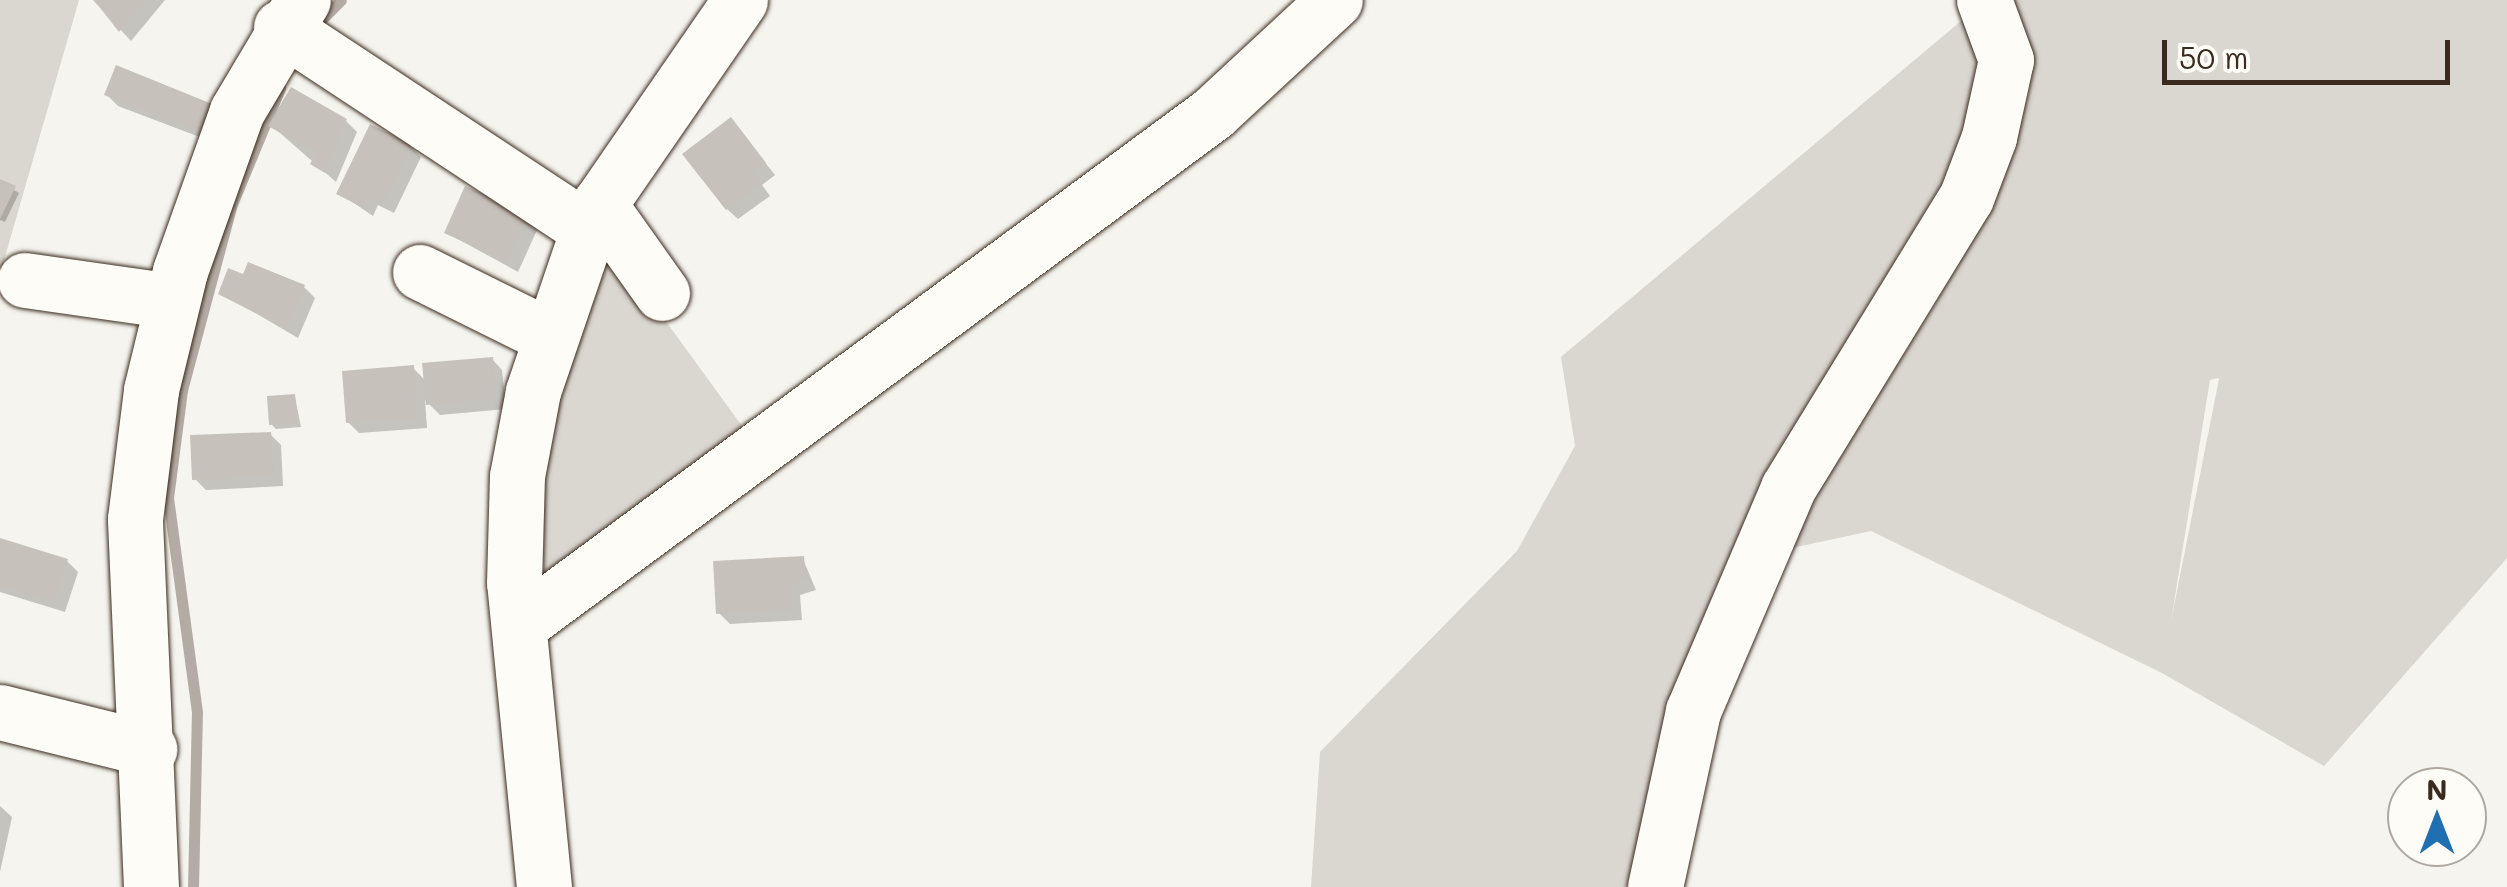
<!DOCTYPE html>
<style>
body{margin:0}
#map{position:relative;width:2507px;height:887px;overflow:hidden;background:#f5f4ee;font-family:Mali,sans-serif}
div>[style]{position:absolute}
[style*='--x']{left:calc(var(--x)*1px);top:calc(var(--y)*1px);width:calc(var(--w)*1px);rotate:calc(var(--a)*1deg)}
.green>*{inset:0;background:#dad6d0}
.shadow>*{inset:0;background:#0003}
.stream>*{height:11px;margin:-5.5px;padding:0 5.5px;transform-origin:5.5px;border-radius:5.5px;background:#b4aca4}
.building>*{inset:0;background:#c7c1bb}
.roads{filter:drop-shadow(0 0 2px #3b2a1e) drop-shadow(0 0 2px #3b2a1e)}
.minor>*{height:55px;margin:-27.5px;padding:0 27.5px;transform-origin:27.5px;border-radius:27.5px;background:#fdfcf7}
span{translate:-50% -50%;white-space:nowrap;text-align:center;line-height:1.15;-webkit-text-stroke:10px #fdfcf7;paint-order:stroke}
.north{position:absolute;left:2387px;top:767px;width:100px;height:100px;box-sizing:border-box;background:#fdfcf7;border:2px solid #afa8a0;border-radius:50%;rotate:0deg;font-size:28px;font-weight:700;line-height:40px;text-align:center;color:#3b2a1e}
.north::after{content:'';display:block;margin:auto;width:35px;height:45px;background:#1f6fb2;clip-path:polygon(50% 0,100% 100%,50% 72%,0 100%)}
.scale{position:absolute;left:2162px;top:40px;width:288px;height:45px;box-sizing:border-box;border:5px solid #3b2a1e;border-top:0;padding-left:12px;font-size:30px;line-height:35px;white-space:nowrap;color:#3b2a1e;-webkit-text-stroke:8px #fdfcf7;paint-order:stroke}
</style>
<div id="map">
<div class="green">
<i style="clip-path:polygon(0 0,79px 0,0 274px)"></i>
<i style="clip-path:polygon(evenodd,1986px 0,2507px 0,2507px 558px,2324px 766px,2162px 673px,1871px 531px,1760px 555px,1661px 887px,1311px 887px,1320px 752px,1517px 551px,1575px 446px,1561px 357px,1986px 0,2218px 378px,2219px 379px,2171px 621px,2210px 380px,2218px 378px)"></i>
<i style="clip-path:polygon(609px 243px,750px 437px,544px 584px,543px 421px)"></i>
</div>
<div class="shadow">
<i style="clip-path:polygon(93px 0,165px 0,131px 41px)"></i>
<i style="clip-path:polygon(107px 95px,215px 108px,218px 144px,118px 106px)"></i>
<i style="clip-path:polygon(731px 120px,775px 175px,762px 185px,770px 196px,738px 219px,727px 209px)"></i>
<i style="clip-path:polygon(346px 121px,357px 132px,336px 182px,272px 126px)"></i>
<i style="clip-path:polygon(410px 146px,421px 157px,394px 213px,378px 205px,373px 216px,339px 193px)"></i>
<i style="clip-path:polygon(0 182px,19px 193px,5px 222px,0 220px)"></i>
<i style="clip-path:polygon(527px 218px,538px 228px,518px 272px,447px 233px)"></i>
<i style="clip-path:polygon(304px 287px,315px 298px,298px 338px,221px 293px)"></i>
<i style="clip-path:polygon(492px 359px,502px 370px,506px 409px,440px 415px,425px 400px,427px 428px,359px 433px,348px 422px,413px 368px,427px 382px)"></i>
<i style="clip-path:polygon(295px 397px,301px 427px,276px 429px,271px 424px)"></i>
<i style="clip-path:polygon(270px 434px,281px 445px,283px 486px,206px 490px,195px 479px)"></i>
<i style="clip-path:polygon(0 547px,67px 561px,78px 572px,65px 612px,0 592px)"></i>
<i style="clip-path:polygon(803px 559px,816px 590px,800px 595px,802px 620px,730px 624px,719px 613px)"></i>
<i style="clip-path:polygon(0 806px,12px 817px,0 872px)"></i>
</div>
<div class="stream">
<i style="--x:321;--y:20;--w:28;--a:-45"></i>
<i style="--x:193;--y:887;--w:175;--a:-88.7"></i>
<i style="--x:197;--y:712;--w:216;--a:-97.7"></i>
<i style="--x:168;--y:498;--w:109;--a:-82.6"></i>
<i style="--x:182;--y:390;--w:193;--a:-75"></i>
<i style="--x:232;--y:204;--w:126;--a:-67.5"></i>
</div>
<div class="building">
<i style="clip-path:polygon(94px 0,146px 0,119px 32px)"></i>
<i style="clip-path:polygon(116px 65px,217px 106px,207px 135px,104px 95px)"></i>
<i style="clip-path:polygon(291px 87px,347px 119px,325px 173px,310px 164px,316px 153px,268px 126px)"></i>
<i style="clip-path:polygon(731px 117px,766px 163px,753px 173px,761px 184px,726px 210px,682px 154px)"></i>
<i style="clip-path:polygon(370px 124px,412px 144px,383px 204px,366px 196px,362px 207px,336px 194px)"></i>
<i style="clip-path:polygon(0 179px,16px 186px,0 219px)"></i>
<i style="clip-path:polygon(465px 186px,529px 215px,507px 262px,444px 233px)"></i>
<i style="clip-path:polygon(248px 262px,305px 285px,287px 329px,218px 294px,228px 268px,243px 274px)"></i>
<i style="clip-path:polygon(493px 357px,497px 398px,426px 405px,422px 363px)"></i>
<i style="clip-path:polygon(414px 365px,417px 418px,346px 423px,342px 371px)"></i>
<i style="clip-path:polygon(295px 394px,298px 423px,269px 425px,267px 396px)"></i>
<i style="clip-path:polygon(271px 432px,274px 476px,192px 480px,190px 435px)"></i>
<i style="clip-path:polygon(0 538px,68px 559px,54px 603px,0 586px)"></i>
<i style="clip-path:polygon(804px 556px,806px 580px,791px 584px,792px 609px,716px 614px,713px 561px)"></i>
</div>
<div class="roads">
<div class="minor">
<i style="--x:281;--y:27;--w:367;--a:33.4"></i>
<i style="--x:599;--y:204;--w:109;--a:54.7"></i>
<i style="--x:420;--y:272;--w:142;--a:26.4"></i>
<i style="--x:25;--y:280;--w:148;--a:8.1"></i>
<i style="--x:521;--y:624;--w:860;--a:-36.44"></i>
<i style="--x:1213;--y:113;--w:166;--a:-42.8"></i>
<i style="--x:0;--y:712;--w:154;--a:13.9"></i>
<i style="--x:151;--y:887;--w:368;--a:-92.5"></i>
<i style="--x:135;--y:519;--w:130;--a:-82.9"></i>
<i style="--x:151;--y:390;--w:122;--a:-76.3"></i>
<i style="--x:180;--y:271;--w:170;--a:-70.4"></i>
<i style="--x:237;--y:111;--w:129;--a:-59.3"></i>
<i style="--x:544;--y:887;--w:305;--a:-95.6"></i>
<i style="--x:514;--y:583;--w:107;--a:-88.4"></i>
<i style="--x:517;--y:476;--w:86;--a:-79.3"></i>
<i style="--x:533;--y:391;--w:189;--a:-71.2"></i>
<i style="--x:594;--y:212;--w:257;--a:-55.4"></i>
<i style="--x:1655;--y:887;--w:180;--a:-77.8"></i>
<i style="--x:1693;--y:711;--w:242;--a:-66.9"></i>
<i style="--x:1788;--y:488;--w:340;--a:-58.5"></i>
<i style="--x:1966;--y:198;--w:65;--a:-69.3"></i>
<i style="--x:1989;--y:137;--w:79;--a:-77.6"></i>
<i style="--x:2006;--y:60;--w:64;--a:-110.1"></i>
</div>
</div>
<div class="north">N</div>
<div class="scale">50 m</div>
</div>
